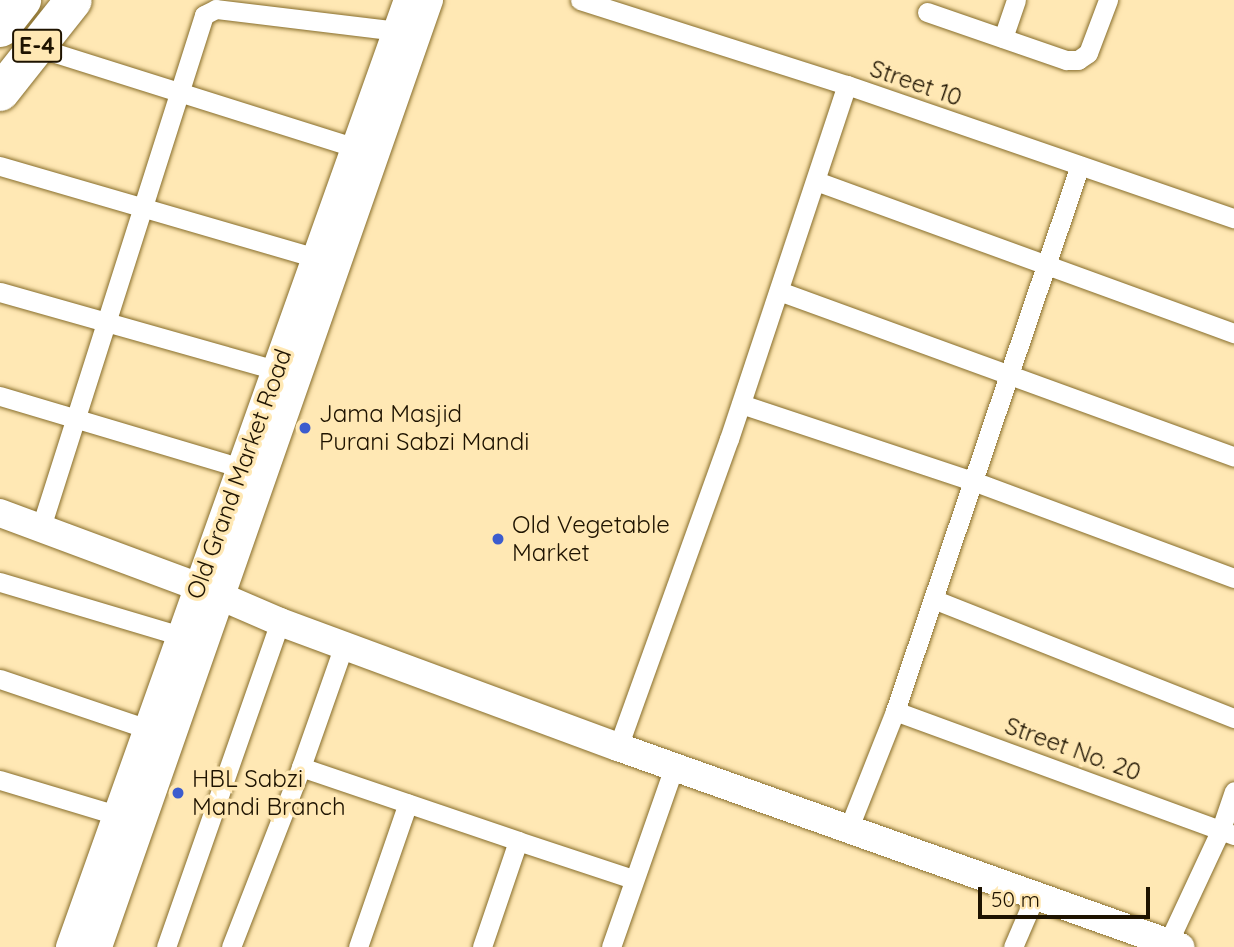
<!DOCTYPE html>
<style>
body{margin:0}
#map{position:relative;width:1234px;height:947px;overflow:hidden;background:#ffe8b4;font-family:Quicksand,sans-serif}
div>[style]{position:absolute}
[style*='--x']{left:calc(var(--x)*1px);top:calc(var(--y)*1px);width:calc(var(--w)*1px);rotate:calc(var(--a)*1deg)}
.roads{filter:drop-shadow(0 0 2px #876d2b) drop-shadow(0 0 2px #876d2b)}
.street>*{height:19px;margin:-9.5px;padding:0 9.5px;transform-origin:9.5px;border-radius:9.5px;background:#fff}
.secondary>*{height:28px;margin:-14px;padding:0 14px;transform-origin:14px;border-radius:14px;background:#fff}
.highway>*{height:37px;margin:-18.5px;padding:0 18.5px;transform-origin:18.5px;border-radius:18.5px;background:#fff}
.dots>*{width:19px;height:19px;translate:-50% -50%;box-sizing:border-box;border:4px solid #ffe8b4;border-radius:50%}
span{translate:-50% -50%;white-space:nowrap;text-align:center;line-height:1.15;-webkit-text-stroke:7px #ffe8b4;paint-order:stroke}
.shield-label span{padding:2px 5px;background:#ffe8b4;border:2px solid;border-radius:5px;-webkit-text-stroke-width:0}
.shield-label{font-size:23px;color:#1e1300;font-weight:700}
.street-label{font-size:24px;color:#1e1300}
.poi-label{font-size:24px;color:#1e1300}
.left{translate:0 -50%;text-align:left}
.scale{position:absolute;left:978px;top:887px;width:172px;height:32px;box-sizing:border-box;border:4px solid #1e1300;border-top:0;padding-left:9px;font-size:21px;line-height:24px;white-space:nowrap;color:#1e1300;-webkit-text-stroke:5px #ffe8b4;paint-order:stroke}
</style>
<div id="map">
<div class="roads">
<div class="street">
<i style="--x:580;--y:0;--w:280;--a:17.7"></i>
<i style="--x:847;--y:85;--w:409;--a:19"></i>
<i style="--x:927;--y:12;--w:147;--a:19.1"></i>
<i style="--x:1066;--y:60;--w:12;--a:0"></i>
<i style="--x:1078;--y:60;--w:12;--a:-35"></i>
<i style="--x:1088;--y:53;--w:57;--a:-69.3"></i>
<i style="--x:1003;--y:38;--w:40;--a:-71.1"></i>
<i style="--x:36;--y:47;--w:336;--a:17.5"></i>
<i style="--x:0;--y:166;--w:329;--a:16.2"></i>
<i style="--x:816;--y:181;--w:445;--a:20"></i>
<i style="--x:779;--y:291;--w:484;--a:20"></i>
<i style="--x:0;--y:292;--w:287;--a:15.8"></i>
<i style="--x:0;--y:396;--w:252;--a:16.6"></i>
<i style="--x:741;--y:404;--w:244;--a:18.4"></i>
<i style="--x:973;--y:481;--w:278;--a:20.4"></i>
<i style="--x:41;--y:527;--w:537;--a:-72.34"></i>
<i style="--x:204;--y:15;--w:13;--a:-27"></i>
<i style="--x:216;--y:9;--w:182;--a:6.9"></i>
<i style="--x:0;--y:582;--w:189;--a:16.6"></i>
<i style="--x:933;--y:599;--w:324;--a:21.6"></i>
<i style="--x:0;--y:679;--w:156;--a:18.7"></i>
<i style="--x:895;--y:711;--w:361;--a:20.1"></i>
<i style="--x:618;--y:747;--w:327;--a:-70.2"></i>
<i style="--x:729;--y:439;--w:373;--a:-71.6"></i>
<i style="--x:301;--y:767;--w:229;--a:18.8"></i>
<i style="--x:518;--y:841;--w:112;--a:108.8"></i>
<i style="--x:0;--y:780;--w:122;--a:16.7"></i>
<i style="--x:848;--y:830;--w:128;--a:-68.4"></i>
<i style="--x:895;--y:711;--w:576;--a:-71.28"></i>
<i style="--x:518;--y:841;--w:121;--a:18.3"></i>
<i style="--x:166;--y:947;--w:344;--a:-70.7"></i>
<i style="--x:231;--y:947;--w:193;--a:-68.7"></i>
<i style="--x:301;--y:767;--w:129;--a:-70.6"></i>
<i style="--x:358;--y:947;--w:152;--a:-70.9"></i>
<i style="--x:611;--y:947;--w:191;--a:-70.7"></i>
<i style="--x:1013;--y:947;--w:56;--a:-66.7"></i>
<i style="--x:1166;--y:947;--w:130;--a:-65"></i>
<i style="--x:1221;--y:829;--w:40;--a:-71.1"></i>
</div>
<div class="secondary">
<i style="--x:0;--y:513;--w:212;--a:20.4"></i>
<i style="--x:199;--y:587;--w:88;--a:23.4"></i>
<i style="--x:280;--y:622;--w:360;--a:20.3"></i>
<i style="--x:618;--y:747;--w:597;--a:19.59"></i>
<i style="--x:70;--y:947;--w:1006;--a:-70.36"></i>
<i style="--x:98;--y:947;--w:1003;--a:-70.73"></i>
</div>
<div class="highway">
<i style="--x:0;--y:28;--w:36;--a:-52"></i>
<i style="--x:0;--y:92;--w:117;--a:-51.6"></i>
</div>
</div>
<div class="dots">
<i style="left:305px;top:428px;background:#3c5cce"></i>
<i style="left:498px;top:539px;background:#3c5cce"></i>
<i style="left:178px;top:793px;background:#3c5cce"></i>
</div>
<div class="shield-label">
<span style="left:37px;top:46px">E-4</span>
</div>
<div class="street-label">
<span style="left:916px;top:83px;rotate:19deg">Street 10</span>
<span style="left:239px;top:474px;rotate:-70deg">Old Grand Market Road</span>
<span style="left:1073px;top:749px;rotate:20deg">Street No. 20</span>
</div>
<div class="poi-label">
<span class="left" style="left:319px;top:428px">Jama Masjid<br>Purani Sabzi Mandi</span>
<span class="left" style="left:512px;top:539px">Old Vegetable<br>Market</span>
<span class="left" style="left:192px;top:793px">HBL Sabzi<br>Mandi Branch</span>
</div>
<div class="scale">50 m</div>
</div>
